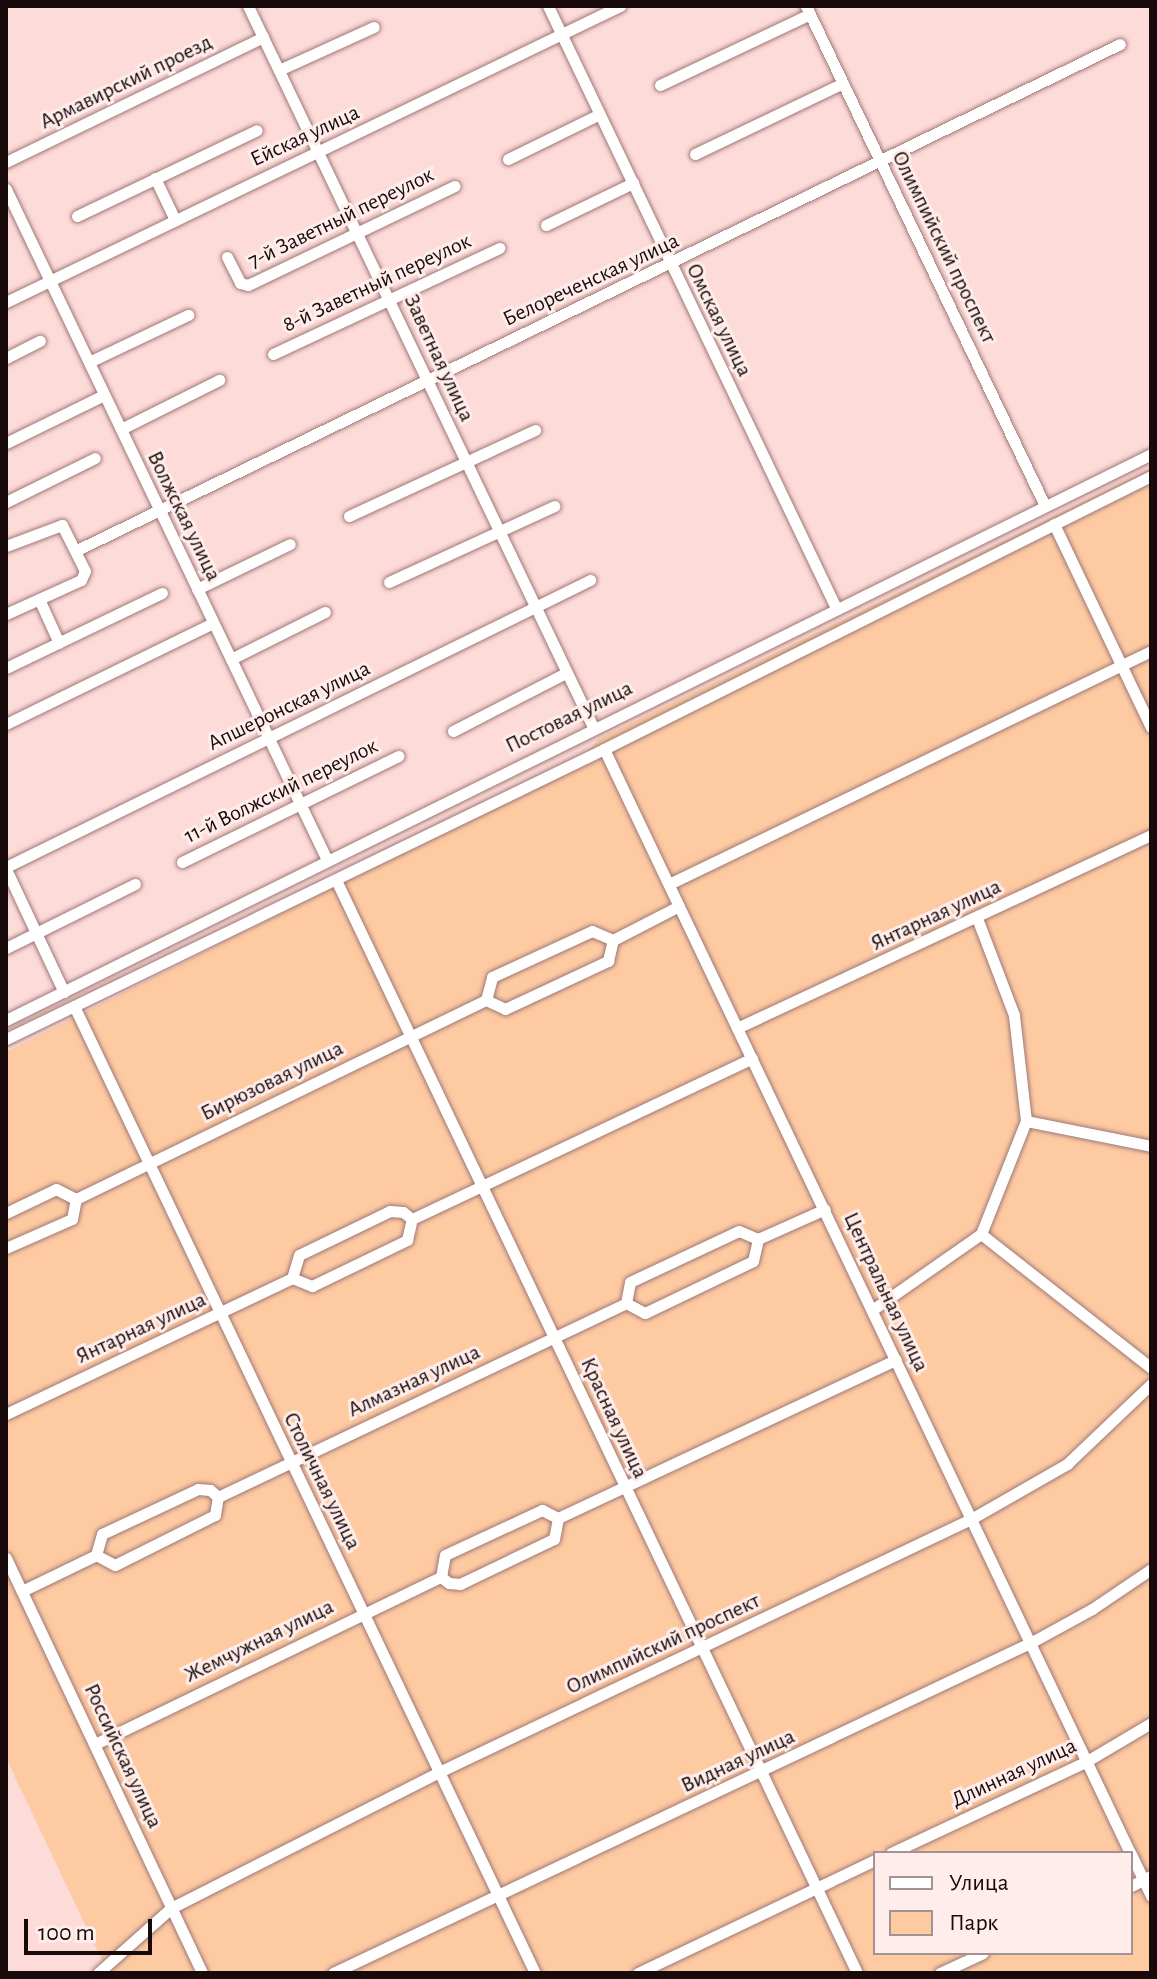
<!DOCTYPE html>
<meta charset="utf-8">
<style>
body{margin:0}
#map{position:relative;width:1157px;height:1979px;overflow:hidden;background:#fddbd8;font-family:"Alegreya Sans",sans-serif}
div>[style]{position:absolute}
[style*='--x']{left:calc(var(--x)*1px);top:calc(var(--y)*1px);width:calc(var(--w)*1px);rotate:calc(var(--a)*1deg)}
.green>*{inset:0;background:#fecaa2}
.roads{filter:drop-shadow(0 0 2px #9f7876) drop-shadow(0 0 2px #9f7876)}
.minor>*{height:11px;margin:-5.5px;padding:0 5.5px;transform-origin:5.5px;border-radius:5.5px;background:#fff}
span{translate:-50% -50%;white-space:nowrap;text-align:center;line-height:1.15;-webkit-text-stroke:6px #feedeb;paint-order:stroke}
.street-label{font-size:22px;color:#180a0a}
.frame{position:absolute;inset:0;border:8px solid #180a0a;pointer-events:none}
.legend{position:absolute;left:873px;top:1851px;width:260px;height:104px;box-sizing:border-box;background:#feedeb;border:2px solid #a29291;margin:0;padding:10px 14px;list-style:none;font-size:24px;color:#180a0a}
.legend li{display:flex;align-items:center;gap:16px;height:40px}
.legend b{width:40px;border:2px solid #a29291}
.scale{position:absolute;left:24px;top:1919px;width:128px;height:36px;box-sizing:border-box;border:4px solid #180a0a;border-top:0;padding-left:10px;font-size:24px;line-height:28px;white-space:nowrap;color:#180a0a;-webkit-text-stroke:6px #feedeb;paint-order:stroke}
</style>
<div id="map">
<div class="green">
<i style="clip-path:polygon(evenodd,1151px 469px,1151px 1973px,108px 1973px,6px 1758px,6px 1052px,581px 762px,598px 739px,1151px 469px,875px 1853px,1131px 1853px,1131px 1953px,875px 1953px,875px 1853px)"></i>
</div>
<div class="roads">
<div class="minor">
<i style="--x:248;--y:6;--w:799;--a:64.43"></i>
<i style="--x:548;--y:6;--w:667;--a:64.43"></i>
<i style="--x:806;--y:6;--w:554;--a:64.45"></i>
<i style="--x:279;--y:70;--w:104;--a:-24.4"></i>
<i style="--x:660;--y:85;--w:166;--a:-25.3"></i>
<i style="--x:695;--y:154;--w:164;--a:-25.6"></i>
<i style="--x:508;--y:159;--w:102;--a:-26.1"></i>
<i style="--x:6;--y:162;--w:286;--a:-25.9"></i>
<i style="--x:155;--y:178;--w:47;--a:64.5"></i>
<i style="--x:6;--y:189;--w:744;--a:64.43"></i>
<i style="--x:77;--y:216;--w:199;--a:-25.5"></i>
<i style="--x:546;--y:225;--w:97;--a:-25.8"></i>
<i style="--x:227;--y:257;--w:29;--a:63"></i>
<i style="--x:240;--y:283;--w:8;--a:14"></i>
<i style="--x:248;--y:285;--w:229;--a:-25.6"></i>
<i style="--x:6;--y:302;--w:682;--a:-25.74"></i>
<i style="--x:273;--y:354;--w:250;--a:-25.1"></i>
<i style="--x:6;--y:358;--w:38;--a:-27"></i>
<i style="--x:89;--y:362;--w:110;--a:-25.4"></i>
<i style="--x:121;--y:429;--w:110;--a:-26.6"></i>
<i style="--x:6;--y:443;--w:109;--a:-26.1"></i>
<i style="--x:6;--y:502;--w:99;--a:-26.3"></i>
<i style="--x:349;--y:516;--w:205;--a:-24.8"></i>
<i style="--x:1054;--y:524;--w:225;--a:64.5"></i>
<i style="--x:6;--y:546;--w:60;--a:-20.6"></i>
<i style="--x:62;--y:525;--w:51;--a:63.4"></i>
<i style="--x:85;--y:571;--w:10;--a:114"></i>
<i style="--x:81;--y:580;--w:82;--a:155.6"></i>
<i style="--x:77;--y:550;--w:1159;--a:-25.88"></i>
<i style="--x:389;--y:582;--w:182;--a:-24.7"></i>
<i style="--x:197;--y:589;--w:103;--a:-25.8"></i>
<i style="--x:39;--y:599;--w:48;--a:65.6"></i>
<i style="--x:231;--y:659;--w:105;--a:-26.6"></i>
<i style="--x:6;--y:668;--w:173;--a:-25.7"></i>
<i style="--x:6;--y:724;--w:230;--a:-26"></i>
<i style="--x:453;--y:731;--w:127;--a:-27.2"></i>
<i style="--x:604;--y:749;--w:1223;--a:64.52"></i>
<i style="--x:182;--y:862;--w:241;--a:-26.1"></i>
<i style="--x:6;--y:867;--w:651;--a:-26.17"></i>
<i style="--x:6;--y:869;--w:136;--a:64.8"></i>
<i style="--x:336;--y:880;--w:1211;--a:64.51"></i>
<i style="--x:669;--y:884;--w:535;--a:-25.8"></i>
<i style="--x:6;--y:948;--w:144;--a:-26.4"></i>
<i style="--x:486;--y:1000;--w:21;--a:25"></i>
<i style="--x:505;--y:1009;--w:114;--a:-25"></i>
<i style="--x:608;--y:961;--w:22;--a:-77"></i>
<i style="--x:74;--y:1006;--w:1071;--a:64.51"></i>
<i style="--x:6;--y:1020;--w:1277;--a:-26.3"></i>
<i style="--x:737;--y:1028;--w:457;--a:-25"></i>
<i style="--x:6;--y:1039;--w:665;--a:-25.87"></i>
<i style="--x:604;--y:749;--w:611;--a:-26.52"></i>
<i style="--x:1026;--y:1121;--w:127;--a:11.3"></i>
<i style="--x:6;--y:1213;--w:55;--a:-25.6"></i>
<i style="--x:56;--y:1189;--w:22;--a:27"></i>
<i style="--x:981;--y:1234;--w:216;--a:38.2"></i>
<i style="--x:6;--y:1248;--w:72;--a:-23.7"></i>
<i style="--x:72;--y:1219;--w:20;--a:-79"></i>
<i style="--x:76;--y:1199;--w:456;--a:-25.9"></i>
<i style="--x:486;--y:1000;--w:24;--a:-75"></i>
<i style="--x:492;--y:977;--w:110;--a:-24.7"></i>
<i style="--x:592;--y:931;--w:23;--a:23"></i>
<i style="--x:613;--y:940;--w:74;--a:-27.3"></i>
<i style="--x:292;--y:1278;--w:22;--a:22"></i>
<i style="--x:312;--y:1286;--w:106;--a:-25.8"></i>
<i style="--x:407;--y:1240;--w:22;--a:-77"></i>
<i style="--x:626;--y:1303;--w:21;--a:-79"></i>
<i style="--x:630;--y:1282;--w:120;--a:-25.1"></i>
<i style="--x:739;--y:1231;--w:21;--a:23"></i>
<i style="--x:872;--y:1310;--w:133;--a:-34.9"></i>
<i style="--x:981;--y:1234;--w:122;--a:-68.3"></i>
<i style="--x:1026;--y:1121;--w:107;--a:-96.5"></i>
<i style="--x:1014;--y:1015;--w:104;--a:-110.9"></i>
<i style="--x:6;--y:1414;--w:317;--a:-25.4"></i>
<i style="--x:292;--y:1278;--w:24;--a:-73"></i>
<i style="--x:299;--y:1255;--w:101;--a:-25.8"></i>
<i style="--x:390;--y:1211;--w:13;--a:4"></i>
<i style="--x:403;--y:1212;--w:11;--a:38"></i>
<i style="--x:412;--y:1219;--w:376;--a:-25.3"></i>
<i style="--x:96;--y:1555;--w:22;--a:-74"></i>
<i style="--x:102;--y:1534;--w:106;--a:-25.1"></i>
<i style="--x:198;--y:1489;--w:12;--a:5"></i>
<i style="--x:210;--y:1490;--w:11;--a:41"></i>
<i style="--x:6;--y:1558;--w:459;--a:64.7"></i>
<i style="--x:441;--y:1577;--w:22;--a:-80"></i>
<i style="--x:445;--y:1555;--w:107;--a:-24.9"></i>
<i style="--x:542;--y:1510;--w:18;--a:27"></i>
<i style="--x:22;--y:1591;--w:82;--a:-25.9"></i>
<i style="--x:96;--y:1555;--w:21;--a:28"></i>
<i style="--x:115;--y:1565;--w:112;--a:-26.6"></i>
<i style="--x:215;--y:1515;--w:18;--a:-81"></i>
<i style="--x:218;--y:1497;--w:452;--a:-25.4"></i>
<i style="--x:626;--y:1303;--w:21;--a:28"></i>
<i style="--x:645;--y:1313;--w:120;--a:-25.7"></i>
<i style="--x:753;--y:1261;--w:23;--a:-77"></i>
<i style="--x:758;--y:1239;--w:73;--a:-24.1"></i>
<i style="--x:95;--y:1744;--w:384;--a:-25.8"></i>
<i style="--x:441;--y:1577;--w:10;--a:37"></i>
<i style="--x:449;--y:1583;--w:11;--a:5"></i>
<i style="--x:460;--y:1584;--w:104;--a:-25.6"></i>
<i style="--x:554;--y:1539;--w:21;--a:-79"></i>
<i style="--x:558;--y:1518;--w:373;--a:-25.1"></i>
<i style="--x:891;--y:1853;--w:217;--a:-25.1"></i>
<i style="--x:1087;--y:1761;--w:74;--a:-30.7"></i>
<i style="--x:1131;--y:1854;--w:47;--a:64.5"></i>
<i style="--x:1131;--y:1886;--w:22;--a:-27"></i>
<i style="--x:98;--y:1973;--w:98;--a:-41.7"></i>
<i style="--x:171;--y:1908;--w:301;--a:-26.9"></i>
<i style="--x:439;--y:1772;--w:589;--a:-25.43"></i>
<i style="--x:971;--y:1519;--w:111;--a:-29.8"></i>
<i style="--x:1067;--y:1464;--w:116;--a:-43.6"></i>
<i style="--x:333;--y:1973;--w:771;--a:-25.34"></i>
<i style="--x:1030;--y:1643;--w:71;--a:-28.7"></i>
<i style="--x:1092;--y:1609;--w:71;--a:-34.1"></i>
<i style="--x:638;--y:1973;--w:263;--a:-25.5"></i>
<i style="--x:940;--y:1973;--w:47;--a:-24.9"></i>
</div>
</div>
<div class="street-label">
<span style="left:126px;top:82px;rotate:-26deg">Армавирский проезд</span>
<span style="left:305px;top:136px;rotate:-25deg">Ейская улица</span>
<span style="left:341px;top:218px;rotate:-26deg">7-й Заветный переулок</span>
<span style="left:944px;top:247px;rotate:64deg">Олимпийский проспект</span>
<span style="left:591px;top:280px;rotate:-25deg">Белореченская улица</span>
<span style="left:377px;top:283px;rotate:-25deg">8-й Заветный переулок</span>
<span style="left:719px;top:320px;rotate:64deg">Омская улица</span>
<span style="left:439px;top:358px;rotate:65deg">Заветная улица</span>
<span style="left:184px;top:516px;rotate:64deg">Волжская улица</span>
<span style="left:289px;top:706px;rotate:-26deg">Апшеронская улица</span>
<span style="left:569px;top:717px;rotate:-26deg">Постовая улица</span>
<span style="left:281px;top:791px;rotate:-26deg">11-й Волжский переулок</span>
<span style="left:936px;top:915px;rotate:-25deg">Янтарная улица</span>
<span style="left:272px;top:1081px;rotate:-26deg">Бирюзовая улица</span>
<span style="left:886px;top:1292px;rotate:65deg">Центральная улица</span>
<span style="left:141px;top:1328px;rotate:-25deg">Янтарная улица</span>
<span style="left:414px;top:1381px;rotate:-25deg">Алмазная улица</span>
<span style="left:614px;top:1418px;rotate:65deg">Красная улица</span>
<span style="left:322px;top:1481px;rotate:64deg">Столичная улица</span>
<span style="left:259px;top:1641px;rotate:-26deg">Жемчужная улица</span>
<span style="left:663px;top:1644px;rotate:-25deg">Олимпийский проспект</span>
<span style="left:123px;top:1756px;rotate:65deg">Российская улица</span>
<span style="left:738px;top:1761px;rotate:-25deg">Видная улица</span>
<span style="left:1014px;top:1773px;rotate:-25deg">Длинная улица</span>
</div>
<div class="frame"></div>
<ul class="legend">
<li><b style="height:10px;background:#fff"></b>Улица</li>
<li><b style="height:22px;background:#fecaa2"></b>Парк</li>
</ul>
<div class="scale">100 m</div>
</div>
